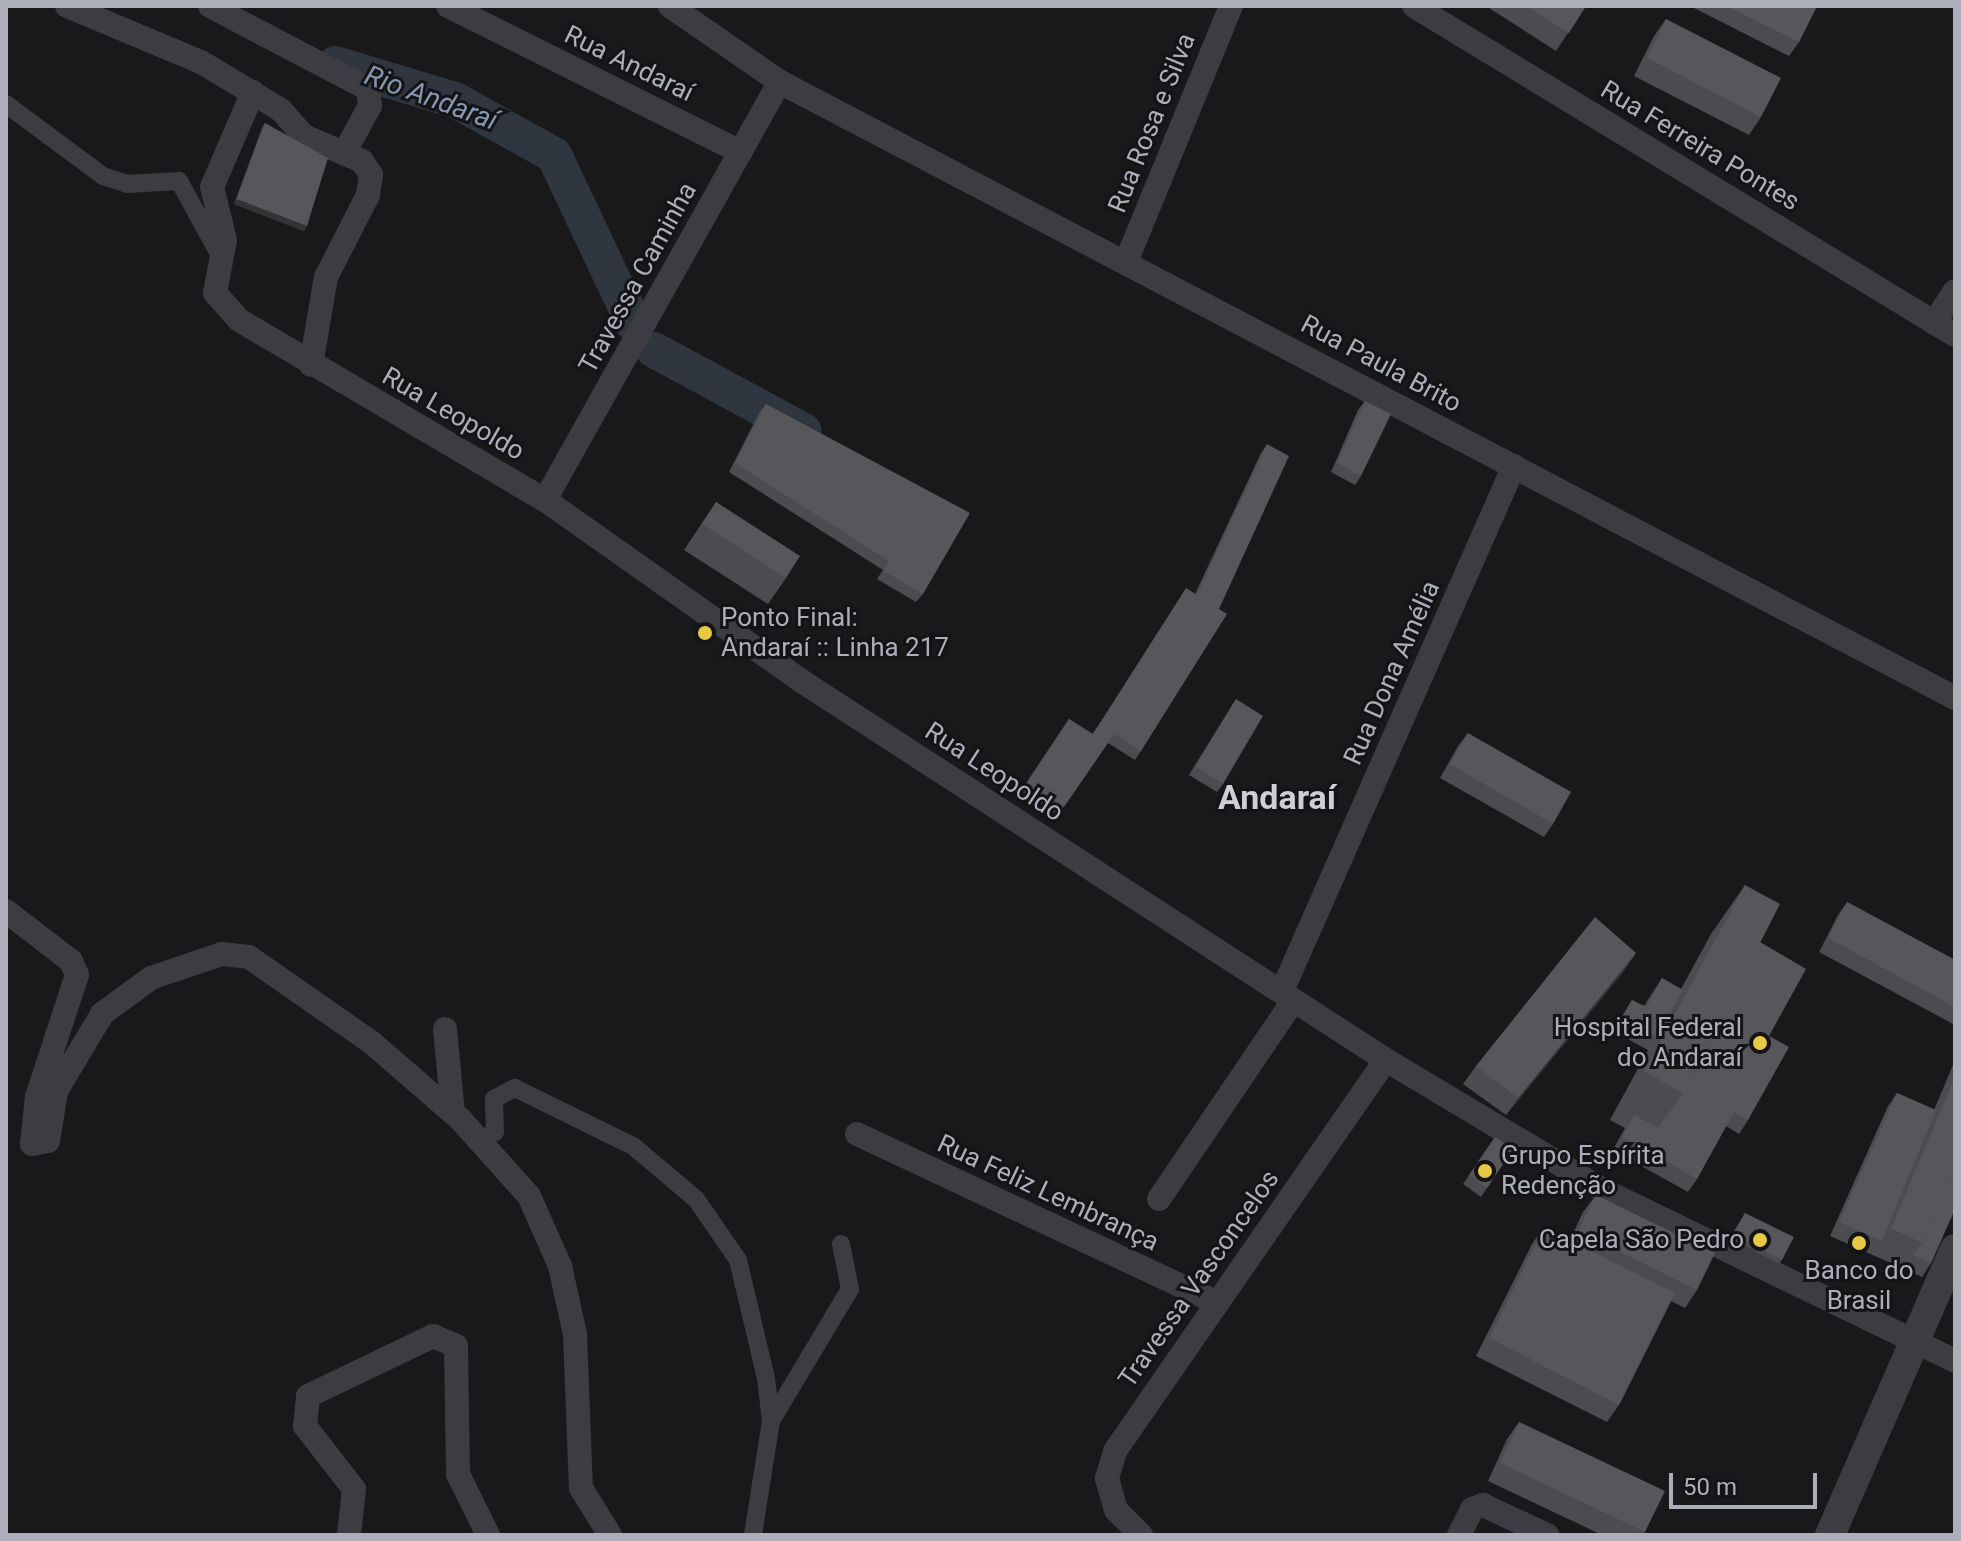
<!DOCTYPE html>
<meta charset="utf-8">
<style>
body{margin:0}
#map{position:relative;width:1961px;height:1541px;overflow:hidden;background:#19191b;font-family:Roboto,sans-serif}
div>[style]{position:absolute}
[style*='--x']{left:calc(var(--x)*1px);top:calc(var(--y)*1px);width:calc(var(--w)*1px);rotate:calc(var(--a)*1deg)}
.river>*{height:36px;margin:-18px;padding:0 18px;transform-origin:18px;border-radius:18px;background:#30363f}
.pedestrian>*{height:18px;margin:-9px;padding:0 9px;transform-origin:9px;border-radius:9px;background:#3c3c42}
.minor>*{height:24px;margin:-12px;padding:0 12px;transform-origin:12px;border-radius:12px;background:#3c3c42}
.tertiary>*{height:30px;margin:-15px;padding:0 15px;transform-origin:15px;border-radius:15px;background:#3c3c42}
.wall>*{inset:0;background:#4b4b50}
.shaded-wall>*{inset:0;background:#333336}
.building>*{inset:0;background:#56565b}
.dots>*{width:22px;height:22px;translate:-50% -50%;box-sizing:border-box;border:4px solid #141416;border-radius:50%}
span{translate:-50% -50%;white-space:nowrap;text-align:center;line-height:1.15;-webkit-text-stroke:6px #141416;paint-order:stroke}
.street-label{font-size:26px;color:#acafba}
.poi-label{font-size:26px;color:#acafba}
.left{translate:0 -50%;text-align:left}
.right{translate:-100% -50%;text-align:right}
.water-label{font-size:28px;color:#8697b2;font-style:italic}
.district-label{font-size:34px;color:#cdced6;font-weight:700}
.frame{position:absolute;inset:0;border:8px solid #acafba;pointer-events:none}
.scale{position:absolute;left:1669px;top:1473px;width:148px;height:36px;box-sizing:border-box;border:4px solid #acafba;border-top:0;padding-left:10px;font-size:24px;line-height:28px;white-space:nowrap;color:#acafba;-webkit-text-stroke:6px #141416;paint-order:stroke}
</style>
<div id="map">
<div class="river">
<i style="--x:335;--y:64;--w:125;--a:16.7"></i>
<i style="--x:455;--y:100;--w:113;--a:29.1"></i>
<i style="--x:554;--y:155;--w:187;--a:64.7"></i>
<i style="--x:654;--y:350;--w:170;--a:28.4"></i>
</div>
<div class="pedestrian">
<i style="--x:6;--y:104;--w:121;--a:36.6"></i>
<i style="--x:103;--y:176;--w:25;--a:18"></i>
<i style="--x:127;--y:184;--w:52;--a:-3.3"></i>
<i style="--x:179;--y:181;--w:91;--a:61.2"></i>
<i style="--x:478;--y:1141;--w:19;--a:-28"></i>
<i style="--x:495;--y:1132;--w:33;--a:-92"></i>
<i style="--x:494;--y:1099;--w:24;--a:-28"></i>
<i style="--x:515;--y:1088;--w:131;--a:26.2"></i>
<i style="--x:633;--y:1146;--w:82;--a:40.1"></i>
<i style="--x:696;--y:1199;--w:74;--a:55.5"></i>
<i style="--x:738;--y:1260;--w:121;--a:76.7"></i>
<i style="--x:766;--y:1378;--w:43;--a:83.4"></i>
<i style="--x:771;--y:1421;--w:115;--a:99"></i>
<i style="--x:771;--y:1421;--w:154;--a:-59.1"></i>
<i style="--x:850;--y:1289;--w:46;--a:-101.3"></i>
</div>
<div class="minor">
<i style="--x:67;--y:6;--w:145;--a:22.7"></i>
<i style="--x:201;--y:62;--w:93;--a:31"></i>
<i style="--x:281;--y:110;--w:35;--a:49"></i>
<i style="--x:304;--y:136;--w:63;--a:23.3"></i>
<i style="--x:362;--y:161;--w:17;--a:57"></i>
<i style="--x:371;--y:175;--w:20;--a:99"></i>
<i style="--x:368;--y:195;--w:92;--a:117.1"></i>
<i style="--x:326;--y:277;--w:89;--a:99.7"></i>
<i style="--x:210;--y:6;--w:178;--a:27.7"></i>
<i style="--x:368;--y:89;--w:17;--a:83"></i>
<i style="--x:370;--y:106;--w:54;--a:119"></i>
<i style="--x:448;--y:6;--w:327;--a:26.5"></i>
<i style="--x:670;--y:6;--w:134;--a:34.6"></i>
<i style="--x:780;--y:82;--w:1327;--a:27.67"></i>
<i style="--x:1414;--y:6;--w:633;--a:31.31"></i>
<i style="--x:253;--y:92;--w:103;--a:113.3"></i>
<i style="--x:212;--y:187;--w:55;--a:76.2"></i>
<i style="--x:225;--y:240;--w:54;--a:100.7"></i>
<i style="--x:215;--y:293;--w:36;--a:48"></i>
<i style="--x:239;--y:320;--w:355;--a:30.5"></i>
<i style="--x:545;--y:500;--w:316;--a:35.2"></i>
<i style="--x:803;--y:682;--w:695;--a:32.96"></i>
<i style="--x:1386;--y:1060;--w:253;--a:30.9"></i>
<i style="--x:1603;--y:1190;--w:391;--a:25.9"></i>
<i style="--x:1126;--y:262;--w:277;--a:-67.7"></i>
<i style="--x:1934;--y:323;--w:38;--a:-57"></i>
<i style="--x:545;--y:500;--w:480;--a:-60.7"></i>
<i style="--x:6;--y:911;--w:82;--a:37.6"></i>
<i style="--x:71;--y:961;--w:15;--a:67"></i>
<i style="--x:77;--y:975;--w:128;--a:108.2"></i>
<i style="--x:37;--y:1097;--w:47;--a:96.1"></i>
<i style="--x:32;--y:1144;--w:16;--a:-11"></i>
<i style="--x:48;--y:1141;--w:51;--a:-80.9"></i>
<i style="--x:56;--y:1091;--w:90;--a:-59.1"></i>
<i style="--x:102;--y:1014;--w:61;--a:-36.3"></i>
<i style="--x:151;--y:978;--w:75;--a:-18.7"></i>
<i style="--x:222;--y:954;--w:27;--a:6"></i>
<i style="--x:249;--y:957;--w:149;--a:34.9"></i>
<i style="--x:371;--y:1042;--w:118;--a:40.9"></i>
<i style="--x:460;--y:1119;--w:103;--a:48.1"></i>
<i style="--x:529;--y:1196;--w:77;--a:66.1"></i>
<i style="--x:560;--y:1266;--w:70;--a:77.6"></i>
<i style="--x:575;--y:1334;--w:154;--a:87.8"></i>
<i style="--x:581;--y:1488;--w:55;--a:58.3"></i>
<i style="--x:1282;--y:991;--w:574;--a:-66.16"></i>
<i style="--x:445;--y:1029;--w:84;--a:84.6"></i>
<i style="--x:857;--y:1134;--w:395;--a:25.1"></i>
<i style="--x:1159;--y:1199;--w:239;--a:-55.9"></i>
<i style="--x:349;--y:1535;--w:46;--a:-83.8"></i>
<i style="--x:354;--y:1489;--w:80;--a:-127.9"></i>
<i style="--x:305;--y:1426;--w:30;--a:-84"></i>
<i style="--x:308;--y:1396;--w:139;--a:-25.6"></i>
<i style="--x:433;--y:1336;--w:25;--a:23"></i>
<i style="--x:456;--y:1346;--w:128;--a:89.1"></i>
<i style="--x:458;--y:1474;--w:68;--a:63.8"></i>
<i style="--x:1141;--y:1535;--w:35;--a:-135"></i>
<i style="--x:1116;--y:1510;--w:33;--a:-106"></i>
<i style="--x:1107;--y:1478;--w:28;--a:-73"></i>
<i style="--x:1115;--y:1451;--w:476;--a:-55.3"></i>
<i style="--x:1459;--y:1535;--w:29;--a:-63"></i>
<i style="--x:1472;--y:1509;--w:12;--a:-20"></i>
<i style="--x:1483;--y:1505;--w:71;--a:25.1"></i>
</div>
<div class="tertiary">
<i style="--x:1830;--y:1535;--w:312;--a:-66.4"></i>
</div>
<div class="wall">
<i style="clip-path:polygon(1486px 6px,1586px 6px,1556px 51px)"></i>
<i style="clip-path:polygon(1690px 6px,1817px 6px,1799px 42px,1789px 56px)"></i>
<i style="clip-path:polygon(1666px 19px,1761px 117px,1749px 135px,1634px 76px,1654px 36px)"></i>
<i style="clip-path:polygon(265px 123px,304px 231px,234px 204px,262px 128px)"></i>
<i style="clip-path:polygon(1365px 401px,1361px 476px,1355px 485px,1331px 472px,1358px 410px)"></i>
<i style="clip-path:polygon(766px 404px,923px 594px,916px 602px,877px 579px,883px 570px,729px 472px,759px 413px)"></i>
<i style="clip-path:polygon(1267px 444px,1141px 751px,1135px 760px,1108px 743px,1058px 815px,1021px 791px,1069px 719px,1092px 734px,1195px 594px,1261px 453px)"></i>
<i style="clip-path:polygon(716px 502px,786px 578px,768px 604px,684px 550px)"></i>
<i style="clip-path:polygon(1236px 699px,1223px 784px,1217px 792px,1189px 775px)"></i>
<i style="clip-path:polygon(1468px 733px,1553px 824px,1544px 837px,1440px 778px,1458px 746px)"></i>
<i style="clip-path:polygon(1745px 885px,1760px 942px,1769px 1036px,1748px 1120px,1739px 1134px,1726px 1126px,1697px 1179px,1688px 1192px,1613px 1150px,1625px 1128px,1610px 1120px,1648px 1050px,1613px 1031px,1632px 1000px,1644px 1006px,1662px 978px,1681px 989px,1711px 934px)"></i>
<i style="clip-path:polygon(1847px 902px,1955px 960px,1955px 1025px,1819px 952px,1838px 915px)"></i>
<i style="clip-path:polygon(1636px 953px,1624px 971px,1506px 1115px,1463px 1084px,1476px 1066px)"></i>
<i style="clip-path:polygon(1955px 1060px,1955px 1209px,1931px 1263px,1922px 1277px,1830px 1236px,1888px 1106px,1897px 1093px,1934px 1110px)"></i>
<i style="clip-path:polygon(1495px 1137px,1513px 1149px,1481px 1197px,1463px 1184px)"></i>
<i style="clip-path:polygon(1596px 1195px,1697px 1290px,1685px 1308px,1671px 1301px,1619px 1405px,1607px 1422px,1476px 1356px,1532px 1244px,1544px 1227px,1570px 1240px,1583px 1212px)"></i>
<i style="clip-path:polygon(1745px 1213px,1782px 1260px,1779px 1264px,1730px 1238px)"></i>
<i style="clip-path:polygon(1519px 1422px,1645px 1532px,1643px 1535px,1602px 1535px,1488px 1481px,1507px 1439px)"></i>
</div>
<div class="shaded-wall">
<i style="clip-path:polygon(237px 199px,307px 226px,304px 231px,234px 204px)"></i>
<i style="clip-path:polygon(1636px 953px,1624px 971px,1506px 1115px,1518px 1098px)"></i>
</div>
<div class="building">
<i style="clip-path:polygon(1526px 6px,1586px 6px,1569px 33px)"></i>
<i style="clip-path:polygon(1726px 6px,1817px 6px,1799px 42px)"></i>
<i style="clip-path:polygon(1666px 19px,1781px 78px,1761px 117px,1647px 58px)"></i>
<i style="clip-path:polygon(265px 123px,328px 158px,307px 226px,237px 199px)"></i>
<i style="clip-path:polygon(1365px 401px,1391px 414px,1361px 476px,1337px 463px)"></i>
<i style="clip-path:polygon(766px 404px,970px 513px,923px 594px,884px 571px,889px 561px,735px 463px)"></i>
<i style="clip-path:polygon(1267px 444px,1289px 456px,1219px 609px,1227px 614px,1141px 751px,1114px 734px,1064px 807px,1027px 782px,1069px 719px,1093px 734px,1186px 588px,1197px 595px)"></i>
<i style="clip-path:polygon(716px 502px,800px 556px,786px 578px,702px 524px)"></i>
<i style="clip-path:polygon(1236px 699px,1263px 716px,1223px 784px,1195px 766px)"></i>
<i style="clip-path:polygon(1468px 733px,1571px 792px,1553px 824px,1450px 764px)"></i>
<i style="clip-path:polygon(1745px 885px,1780px 904px,1683px 1093px,1644px 1071px)"></i>
<i style="clip-path:polygon(1847px 902px,1955px 960px,1955px 1007px,1828px 938px)"></i>
<i style="clip-path:polygon(1595px 917px,1636px 953px,1518px 1098px,1476px 1066px)"></i>
<i style="clip-path:polygon(1760px 942px,1806px 969px,1769px 1036px,1789px 1047px,1748px 1120px,1734px 1112px,1697px 1179px,1622px 1137px,1634px 1115px,1658px 1128px,1683px 1093px)"></i>
<i style="clip-path:polygon(1662px 978px,1683px 990px,1658px 1037px,1622px 1017px,1632px 1000px,1646px 1007px)"></i>
<i style="clip-path:polygon(1955px 1077px,1955px 1165px,1922px 1243px,1891px 1228px)"></i>
<i style="clip-path:polygon(1897px 1093px,1936px 1110px,1882px 1241px,1839px 1222px)"></i>
<i style="clip-path:polygon(1495px 1137px,1513px 1149px,1487px 1188px,1469px 1175px)"></i>
<i style="clip-path:polygon(1955px 1165px,1955px 1209px,1931px 1263px,1913px 1255px,1922px 1243px)"></i>
<i style="clip-path:polygon(1596px 1195px,1715px 1253px,1697px 1290px,1578px 1231px)"></i>
<i style="clip-path:polygon(1745px 1213px,1794px 1237px,1782px 1260px,1733px 1234px)"></i>
<i style="clip-path:polygon(1544px 1227px,1675px 1293px,1619px 1405px,1489px 1338px)"></i>
<i style="clip-path:polygon(1519px 1422px,1665px 1491px,1645px 1532px,1500px 1463px)"></i>
</div>
<div class="dots">
<i style="left:705px;top:633px;background:#e7c946"></i>
<i style="left:1760px;top:1043px;background:#e7c946"></i>
<i style="left:1485px;top:1171px;background:#e7c946"></i>
<i style="left:1760px;top:1240px;background:#e7c946"></i>
<i style="left:1859px;top:1243px;background:#e7c946"></i>
</div>
<div class="street-label">
<span style="left:629px;top:64px;rotate:26deg">Rua Andaraí</span>
<span style="left:1152px;top:123px;rotate:-68deg">Rua Rosa e Silva</span>
<span style="left:1700px;top:146px;rotate:31deg">Rua Ferreira Pontes</span>
<span style="left:638px;top:278px;rotate:-61deg">Travessa Caminha</span>
<span style="left:1381px;top:364px;rotate:28deg">Rua Paula Brito</span>
<span style="left:453px;top:414px;rotate:30deg">Rua Leopoldo</span>
<span style="left:1392px;top:673px;rotate:-66deg">Rua Dona Amélia</span>
<span style="left:994px;top:772px;rotate:33deg">Rua Leopoldo</span>
<span style="left:1048px;top:1193px;rotate:25deg">Rua Feliz Lembrança</span>
<span style="left:1199px;top:1279px;rotate:-55deg">Travessa Vasconcelos</span>
</div>
<div class="poi-label">
<span class="left" style="left:721px;top:633px">Ponto Final:<br>Andaraí :: Linha 217</span>
<span class="right" style="left:1742px;top:1043px">Hospital Federal<br>do Andaraí</span>
<span class="left" style="left:1501px;top:1171px">Grupo Espírita<br>Redenção</span>
<span class="right" style="left:1744px;top:1240px">Capela São Pedro</span>
<span style="left:1859px;top:1286px">Banco do<br>Brasil</span>
</div>
<div class="water-label">
<span style="left:431px;top:98px;rotate:20deg">Rio Andaraí</span>
</div>
<div class="district-label">
<span style="left:1277px;top:798px">Andaraí</span>
</div>
<div class="frame"></div>
<div class="scale">50 m</div>
</div>
